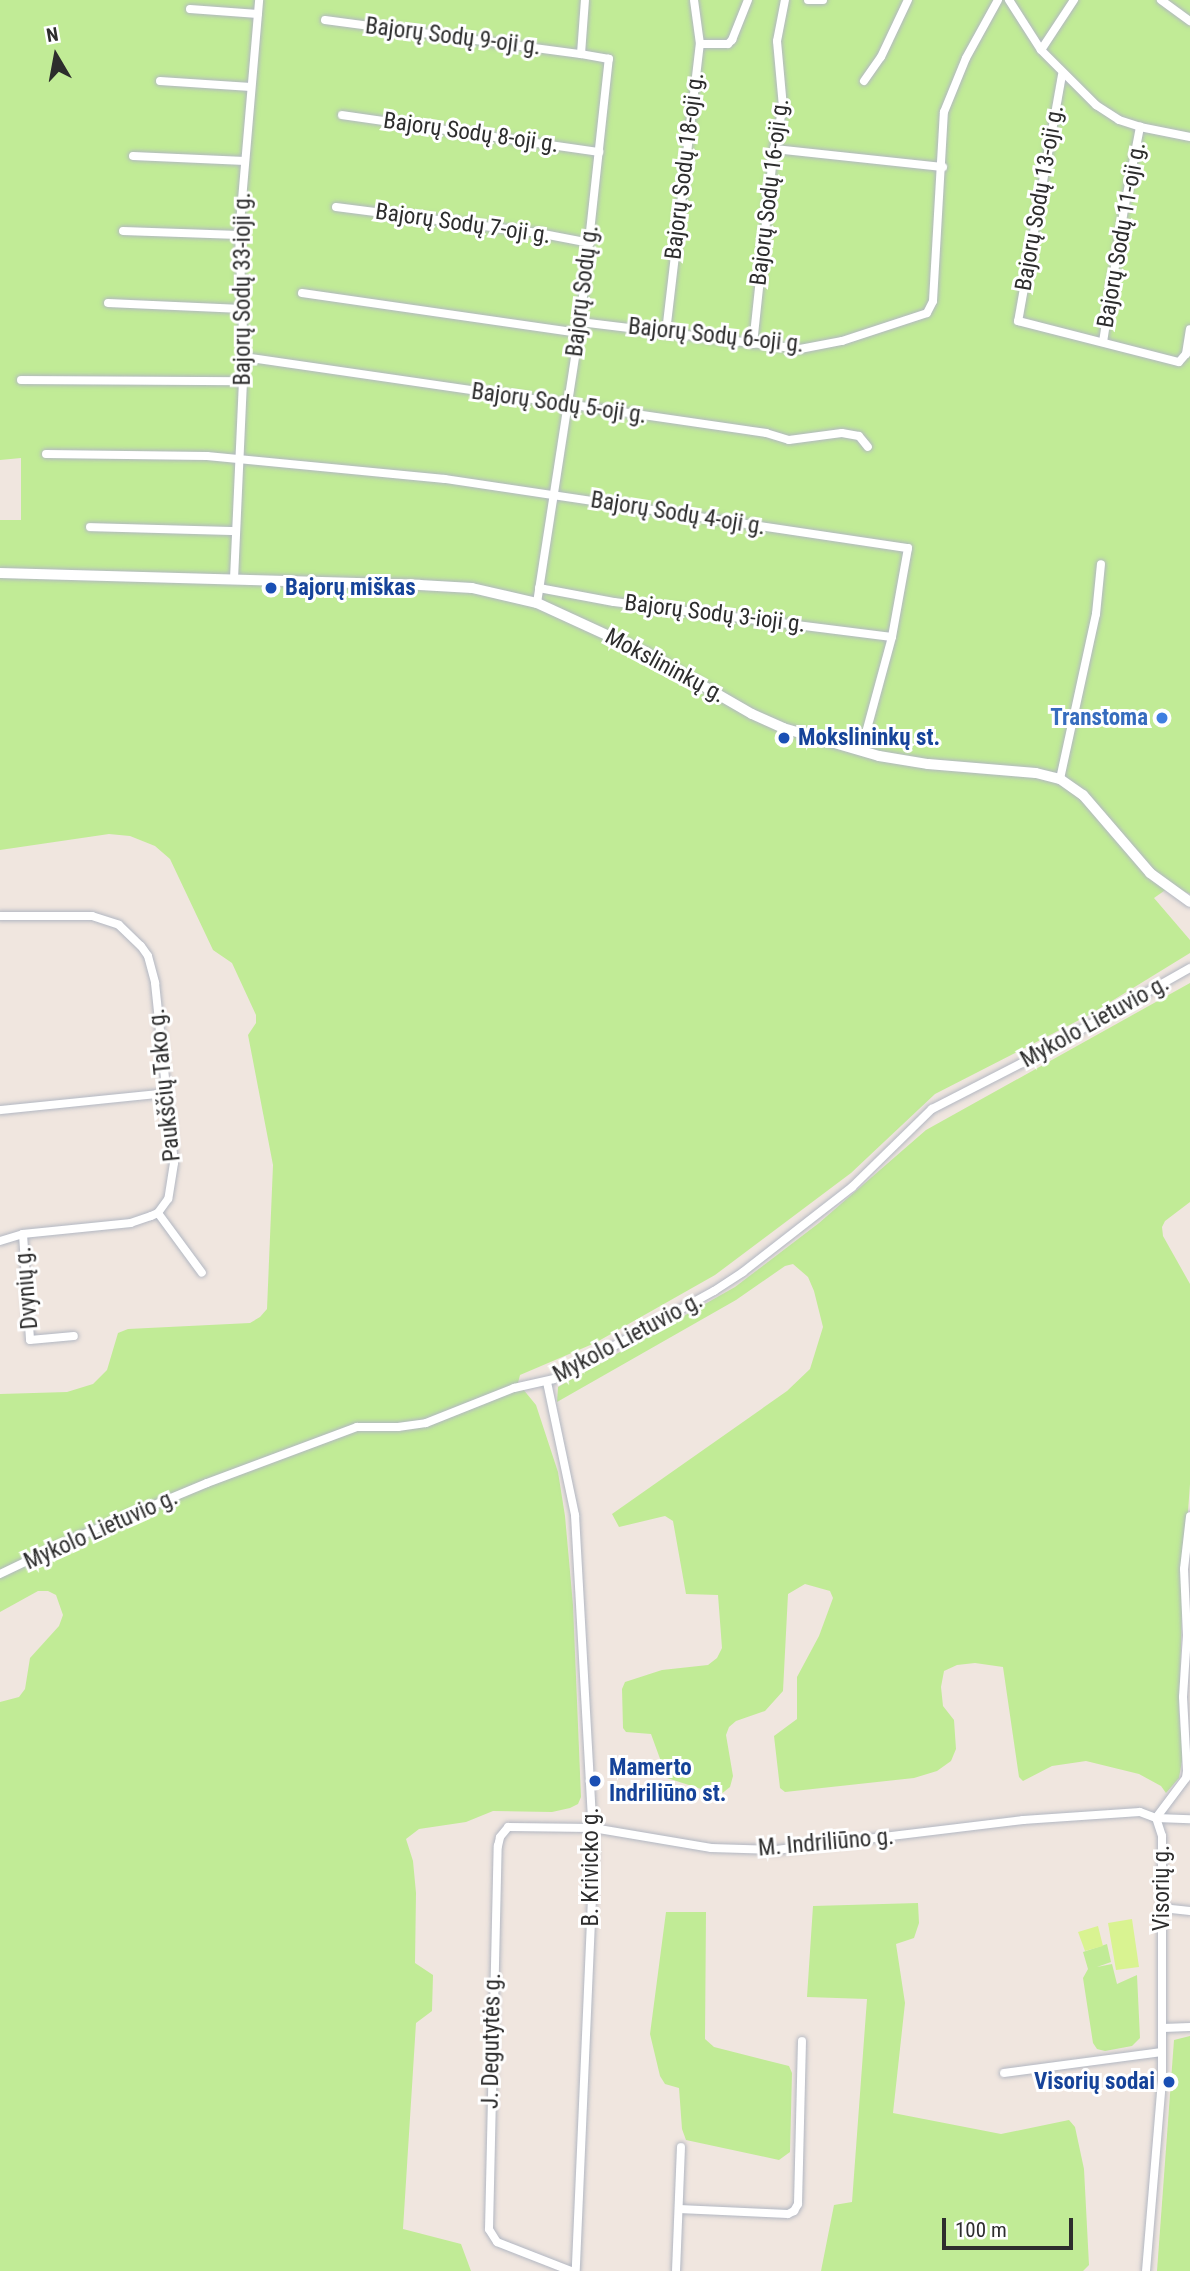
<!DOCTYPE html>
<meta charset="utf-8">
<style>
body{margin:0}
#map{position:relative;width:1190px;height:2271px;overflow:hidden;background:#f0e6df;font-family:"Roboto Condensed",sans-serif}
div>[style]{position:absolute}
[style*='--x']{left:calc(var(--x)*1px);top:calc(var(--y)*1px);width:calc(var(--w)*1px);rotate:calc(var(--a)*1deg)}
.green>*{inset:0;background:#c1eb96}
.pitch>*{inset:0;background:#d9f391}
.roads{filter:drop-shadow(0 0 2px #b2b7c2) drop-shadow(0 0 2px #b2b7c2)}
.minor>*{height:8px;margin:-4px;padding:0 4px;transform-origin:4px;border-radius:4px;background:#fff}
.tertiary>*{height:10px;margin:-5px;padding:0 5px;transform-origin:5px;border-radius:5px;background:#fff}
.dots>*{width:19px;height:19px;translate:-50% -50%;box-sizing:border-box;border:4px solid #fff;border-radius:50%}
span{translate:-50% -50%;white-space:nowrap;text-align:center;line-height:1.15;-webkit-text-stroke:6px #fff;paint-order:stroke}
.street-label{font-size:23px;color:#2d2d2d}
.transit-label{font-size:23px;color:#164399;font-weight:700}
.left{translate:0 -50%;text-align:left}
.right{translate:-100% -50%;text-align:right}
.shop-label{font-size:23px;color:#366cbe;font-weight:700}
.north{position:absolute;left:21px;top:21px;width:70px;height:70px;-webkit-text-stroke:5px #fff;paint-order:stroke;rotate:350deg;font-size:19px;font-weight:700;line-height:28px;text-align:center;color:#2d2d2d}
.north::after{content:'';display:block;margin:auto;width:24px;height:32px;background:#2d2d2d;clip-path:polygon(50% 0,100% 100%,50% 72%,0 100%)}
.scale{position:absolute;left:942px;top:2218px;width:131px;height:32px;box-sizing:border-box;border:4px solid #2d2d2d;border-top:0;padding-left:9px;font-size:21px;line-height:24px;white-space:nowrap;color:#2d2d2d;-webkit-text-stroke:5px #fff;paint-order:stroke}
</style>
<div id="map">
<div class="green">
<i style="clip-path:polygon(0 0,1190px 0,1190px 894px,1171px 886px,1154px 898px,1190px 940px,1190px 953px,1089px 1015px,935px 1094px,851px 1173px,715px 1275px,595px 1343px,520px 1375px,518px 1383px,536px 1405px,558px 1472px,565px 1516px,573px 1605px,581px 1797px,578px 1804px,570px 1808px,552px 1812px,493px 1811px,466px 1822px,419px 1829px,406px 1839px,413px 1861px,416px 1893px,415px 1963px,433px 1975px,432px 2011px,416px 2023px,403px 2229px,461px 2244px,471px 2271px,0 2271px,0 1702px,19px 1697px,25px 1689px,30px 1658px,59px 1626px,63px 1615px,56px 1595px,48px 1591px,38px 1591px,0 1612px,0 1394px,67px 1392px,93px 1384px,107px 1370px,118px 1333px,128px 1329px,250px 1323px,260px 1317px,267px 1309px,273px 1165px,248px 1035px,256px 1023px,256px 1015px,232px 963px,213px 950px,170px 859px,155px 846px,130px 836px,109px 834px,0 850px,0 520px,21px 520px,21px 458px,0 460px)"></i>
<i style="clip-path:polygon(1190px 983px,1190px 1202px,1165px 1221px,1162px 1227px,1163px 1236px,1190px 1284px,1190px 1484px,1183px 1580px,1179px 1711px,1183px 1755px,1179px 1778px,1166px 1793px,1161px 1786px,1139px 1774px,1086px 1761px,1052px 1766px,1023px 1781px,1019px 1777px,1003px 1667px,975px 1663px,957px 1665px,944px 1671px,941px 1687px,943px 1706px,954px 1720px,956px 1749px,951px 1761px,937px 1771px,914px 1778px,785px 1792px,780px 1788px,774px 1736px,797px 1719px,797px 1677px,819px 1636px,833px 1598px,830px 1591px,805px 1584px,788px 1594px,783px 1691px,765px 1711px,736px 1721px,729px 1727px,726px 1735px,733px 1776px,730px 1787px,720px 1795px,667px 1778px,651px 1734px,626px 1732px,623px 1728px,622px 1689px,625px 1682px,662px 1670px,708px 1665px,717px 1658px,722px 1648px,718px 1595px,686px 1594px,673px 1521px,665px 1516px,619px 1527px,612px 1514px,787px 1391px,810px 1369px,823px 1327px,814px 1291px,808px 1277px,793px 1264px,785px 1266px,736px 1300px,557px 1402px,558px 1387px,735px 1287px,819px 1223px,926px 1130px)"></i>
<i style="clip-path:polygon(918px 1903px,919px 1923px,914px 1938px,896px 1944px,905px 2003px,893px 2113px,1001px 2134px,1069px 2120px,1075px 2127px,1084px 2169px,1089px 2265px,1083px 2271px,821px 2271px,834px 2205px,852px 2202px,867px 1999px,807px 1997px,813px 1906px)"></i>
<i style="clip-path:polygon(666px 1912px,706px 1912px,705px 2039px,714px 2047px,789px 2066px,792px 2073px,790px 2152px,779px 2160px,686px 2140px,682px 2129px,679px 2088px,665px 2084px,660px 2076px,650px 2034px)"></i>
<i style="clip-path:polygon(1107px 1944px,1111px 1962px,1097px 1967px,1112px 1964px,1117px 1984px,1137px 1975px,1140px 2038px,1132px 2046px,1105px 2051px,1097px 2049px,1093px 2043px,1083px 1978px,1088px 1969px,1083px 1952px)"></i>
<i style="clip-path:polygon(1190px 2036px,1190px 2271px,1157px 2271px,1174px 2040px)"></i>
</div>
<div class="pitch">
<i style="clip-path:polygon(1132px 1919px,1139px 1967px,1116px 1970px,1108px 1923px)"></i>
<i style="clip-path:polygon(1098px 1926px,1103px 1946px,1085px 1951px,1078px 1932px)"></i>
</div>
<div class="roads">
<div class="minor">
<i style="--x:808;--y:0;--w:15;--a:0"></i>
<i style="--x:1009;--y:0;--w:59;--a:57.4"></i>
<i style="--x:1041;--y:50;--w:78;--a:45"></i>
<i style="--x:1096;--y:105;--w:27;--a:33"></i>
<i style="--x:1119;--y:120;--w:22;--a:18"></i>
<i style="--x:1140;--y:127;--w:51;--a:11.3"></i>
<i style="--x:1161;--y:0;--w:36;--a:36"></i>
<i style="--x:190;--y:9;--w:68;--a:4.2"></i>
<i style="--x:325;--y:20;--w:258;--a:7.6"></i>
<i style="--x:700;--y:44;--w:28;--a:0"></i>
<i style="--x:728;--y:44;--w:6;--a:-45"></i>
<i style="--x:732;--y:40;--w:43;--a:-68.2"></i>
<i style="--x:1041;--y:50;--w:60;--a:-56.6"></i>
<i style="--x:1062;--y:75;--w:250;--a:100.1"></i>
<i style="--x:1018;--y:321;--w:166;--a:14.3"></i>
<i style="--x:1179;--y:362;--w:11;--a:-49"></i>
<i style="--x:1186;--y:354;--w:25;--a:-81"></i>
<i style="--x:160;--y:81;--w:91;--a:3.8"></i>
<i style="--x:864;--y:81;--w:29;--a:-55"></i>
<i style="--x:881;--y:57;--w:63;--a:-64.7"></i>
<i style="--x:342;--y:115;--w:260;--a:8.2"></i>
<i style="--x:774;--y:149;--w:170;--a:6.1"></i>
<i style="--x:133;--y:156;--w:112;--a:2.6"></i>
<i style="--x:336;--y:207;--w:204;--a:7.3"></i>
<i style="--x:538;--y:233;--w:53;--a:10.9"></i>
<i style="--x:123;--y:231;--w:116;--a:2"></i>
<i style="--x:302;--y:293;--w:280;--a:8.2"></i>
<i style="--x:108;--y:303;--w:134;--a:2.6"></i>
<i style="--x:580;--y:322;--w:222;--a:7"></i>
<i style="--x:800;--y:349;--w:43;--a:-10.8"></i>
<i style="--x:842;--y:341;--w:89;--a:-18.2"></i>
<i style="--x:927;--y:313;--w:13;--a:-63"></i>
<i style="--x:933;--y:301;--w:189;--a:-86.7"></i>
<i style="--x:944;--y:112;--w:58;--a:-67.8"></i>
<i style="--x:966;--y:58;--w:66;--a:-61.1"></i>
<i style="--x:666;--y:332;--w:290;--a:-83.3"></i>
<i style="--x:700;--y:44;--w:44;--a:-97.8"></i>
<i style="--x:1103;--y:342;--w:134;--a:-81"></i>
<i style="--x:1124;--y:210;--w:85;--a:-79.1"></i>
<i style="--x:753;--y:344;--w:196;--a:-83.9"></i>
<i style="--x:774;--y:149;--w:43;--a:-77.9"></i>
<i style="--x:783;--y:107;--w:66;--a:-95.2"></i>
<i style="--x:777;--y:41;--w:42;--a:-79"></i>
<i style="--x:244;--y:357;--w:528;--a:8.28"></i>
<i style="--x:766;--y:433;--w:24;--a:17"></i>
<i style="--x:789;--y:440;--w:53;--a:-7.5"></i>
<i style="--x:842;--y:433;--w:17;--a:10"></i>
<i style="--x:859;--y:436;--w:14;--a:51"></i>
<i style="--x:21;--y:380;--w:222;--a:0.3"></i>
<i style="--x:46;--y:454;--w:161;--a:0.7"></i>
<i style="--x:207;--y:456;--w:239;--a:5.5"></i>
<i style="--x:445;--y:479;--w:468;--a:8.5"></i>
<i style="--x:908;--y:548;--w:90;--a:100.2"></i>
<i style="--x:892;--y:637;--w:118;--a:105.2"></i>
<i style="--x:90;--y:527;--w:146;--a:1.6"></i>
<i style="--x:234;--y:579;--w:222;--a:-87.4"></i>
<i style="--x:244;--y:357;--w:122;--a:-92.3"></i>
<i style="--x:239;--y:235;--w:236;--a:-85.1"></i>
<i style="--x:539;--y:588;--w:76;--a:10.6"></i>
<i style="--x:614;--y:602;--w:280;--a:7.2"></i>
<i style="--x:537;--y:603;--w:273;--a:-81.2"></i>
<i style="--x:579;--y:333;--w:276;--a:-83.8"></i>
<i style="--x:609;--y:59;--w:28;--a:-170"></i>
<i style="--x:581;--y:54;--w:54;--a:-85.8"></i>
<i style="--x:1060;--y:779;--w:169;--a:-77.7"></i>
<i style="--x:1096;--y:614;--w:50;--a:-84.3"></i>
<i style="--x:0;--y:916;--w:92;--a:0"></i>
<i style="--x:92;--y:916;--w:28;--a:18"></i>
<i style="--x:119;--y:925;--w:30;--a:44"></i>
<i style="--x:141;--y:946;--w:12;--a:55"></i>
<i style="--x:148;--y:956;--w:28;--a:75"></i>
<i style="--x:155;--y:983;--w:181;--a:84"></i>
<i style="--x:174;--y:1163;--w:36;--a:99"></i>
<i style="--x:168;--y:1199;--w:17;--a:126"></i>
<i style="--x:158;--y:1213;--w:8;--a:157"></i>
<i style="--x:151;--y:1216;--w:21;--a:161"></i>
<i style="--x:131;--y:1223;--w:109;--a:174.2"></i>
<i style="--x:23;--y:1234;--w:24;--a:163"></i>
<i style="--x:0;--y:1110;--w:168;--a:-5.8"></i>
<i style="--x:158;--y:1213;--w:74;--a:53.7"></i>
<i style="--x:23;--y:1234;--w:106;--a:86.2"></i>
<i style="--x:30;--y:1340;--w:44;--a:-5.2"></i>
<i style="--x:547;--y:1382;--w:136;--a:78.1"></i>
<i style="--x:575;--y:1515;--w:338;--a:86.8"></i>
<i style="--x:594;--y:1852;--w:419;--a:92.5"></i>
<i style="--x:0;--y:1574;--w:83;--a:-25.6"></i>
<i style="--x:75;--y:1538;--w:143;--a:-22.6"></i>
<i style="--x:207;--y:1483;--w:160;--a:-20.5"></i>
<i style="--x:357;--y:1427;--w:41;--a:0"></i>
<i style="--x:398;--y:1427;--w:28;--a:-8"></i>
<i style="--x:426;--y:1423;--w:95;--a:-21.7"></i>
<i style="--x:514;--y:1388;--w:41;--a:-12.7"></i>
<i style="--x:554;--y:1379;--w:183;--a:-28.8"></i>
<i style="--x:714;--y:1291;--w:35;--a:-33"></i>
<i style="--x:743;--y:1272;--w:138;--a:-37.9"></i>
<i style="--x:852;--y:1187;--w:112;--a:-44.3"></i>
<i style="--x:932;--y:1109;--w:101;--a:-27.1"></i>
<i style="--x:1022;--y:1063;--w:193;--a:-29.5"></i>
<i style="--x:1156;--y:1818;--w:50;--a:-53.1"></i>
<i style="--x:1186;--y:1778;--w:7;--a:-82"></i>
<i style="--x:1187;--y:1771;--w:74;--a:-93.1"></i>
<i style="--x:1183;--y:1697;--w:62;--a:-86.3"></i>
<i style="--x:1187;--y:1635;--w:66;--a:-92.6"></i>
<i style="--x:1184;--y:1569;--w:53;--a:-83.5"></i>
<i style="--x:1162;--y:1908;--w:28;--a:6"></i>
<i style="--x:1163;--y:2028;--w:27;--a:-2"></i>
<i style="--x:1004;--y:2073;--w:159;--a:-7.6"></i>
<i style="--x:679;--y:2209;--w:109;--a:2.6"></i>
<i style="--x:788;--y:2214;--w:7;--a:-27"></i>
<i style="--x:794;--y:2211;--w:8;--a:-60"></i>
<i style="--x:798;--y:2204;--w:163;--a:-88.6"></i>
<i style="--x:571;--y:2271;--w:79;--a:-158.6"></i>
<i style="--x:497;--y:2242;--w:15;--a:-122"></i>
<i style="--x:489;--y:2229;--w:383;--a:-88.7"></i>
<i style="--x:498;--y:1846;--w:9;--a:-77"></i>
<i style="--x:500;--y:1837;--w:13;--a:-51"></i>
<i style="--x:508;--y:1827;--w:85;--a:0.7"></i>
<i style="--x:593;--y:1828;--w:120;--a:9.6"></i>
<i style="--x:711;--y:1848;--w:65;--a:1.8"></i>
<i style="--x:776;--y:1850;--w:249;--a:-6.9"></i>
<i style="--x:1023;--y:1820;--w:117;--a:-3.9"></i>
<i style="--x:1140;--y:1812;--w:17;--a:21"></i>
<i style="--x:1156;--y:1818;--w:34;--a:2"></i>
<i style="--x:676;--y:2271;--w:124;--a:-87.7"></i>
<i style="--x:1146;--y:2271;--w:191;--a:-85.2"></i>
<i style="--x:1162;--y:2081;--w:245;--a:-90"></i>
<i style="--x:1162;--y:1836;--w:19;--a:-108"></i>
</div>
<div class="tertiary">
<i style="--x:0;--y:573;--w:420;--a:1.6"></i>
<i style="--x:420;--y:585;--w:52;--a:3.3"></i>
<i style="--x:472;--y:588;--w:67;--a:13"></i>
<i style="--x:537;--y:603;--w:122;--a:24.7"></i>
<i style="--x:648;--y:654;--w:120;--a:30"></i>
<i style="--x:752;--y:714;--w:34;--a:24"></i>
<i style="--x:783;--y:728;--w:100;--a:16.3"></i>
<i style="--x:879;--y:756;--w:50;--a:9.3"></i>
<i style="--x:928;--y:764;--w:108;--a:4.8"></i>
<i style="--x:1036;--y:773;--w:25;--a:14"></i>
<i style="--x:1060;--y:779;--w:28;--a:35"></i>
<i style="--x:1083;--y:795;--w:103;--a:49.3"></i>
<i style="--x:1150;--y:873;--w:49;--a:35.9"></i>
</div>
</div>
<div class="dots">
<i style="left:271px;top:588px;background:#1a4fb4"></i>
<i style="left:1162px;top:718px;background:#3f7fe0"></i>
<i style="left:784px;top:738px;background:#1a4fb4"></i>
<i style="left:595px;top:1781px;background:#1a4fb4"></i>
<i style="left:1169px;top:2082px;background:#1a4fb4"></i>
</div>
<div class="street-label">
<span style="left:453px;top:37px;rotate:7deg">Bajorų Sodų 9-oji g.</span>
<span style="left:471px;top:133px;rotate:8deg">Bajorų Sodų 8-oji g.</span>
<span style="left:685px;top:166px;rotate:-83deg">Bajorų Sodų 18-oji g.</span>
<span style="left:770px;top:192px;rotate:-83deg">Bajorų Sodų 16-oji g.</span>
<span style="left:1040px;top:198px;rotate:-80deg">Bajorų Sodų 13-oji g.</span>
<span style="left:463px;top:224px;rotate:8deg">Bajorų Sodų 7-oji g.</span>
<span style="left:1122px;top:235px;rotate:-80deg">Bajorų Sodų 11-oji g.</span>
<span style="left:243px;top:289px;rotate:-90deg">Bajorų Sodų 33-ioji g.</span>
<span style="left:583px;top:291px;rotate:-83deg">Bajorų Sodų g.</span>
<span style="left:716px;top:336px;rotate:6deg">Bajorų Sodų 6-oji g.</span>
<span style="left:559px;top:404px;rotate:8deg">Bajorų Sodų 5-oji g.</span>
<span style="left:678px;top:514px;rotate:9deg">Bajorų Sodų 4-oji g.</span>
<span style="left:715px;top:614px;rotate:7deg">Bajorų Sodų 3-ioji g.</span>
<span style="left:665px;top:666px;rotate:28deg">Mokslininkų g.</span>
<span style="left:1095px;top:1022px;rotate:-29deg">Mykolo Lietuvio g.</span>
<span style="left:165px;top:1085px;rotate:-96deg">Paukščių Tako g.</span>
<span style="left:27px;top:1288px;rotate:-95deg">Dvynių g.</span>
<span style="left:628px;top:1338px;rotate:-28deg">Mykolo Lietuvio g.</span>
<span style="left:101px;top:1530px;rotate:-24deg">Mykolo Lietuvio g.</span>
<span style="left:826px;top:1843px;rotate:-5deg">M. Indriliūno g.</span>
<span style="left:591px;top:1867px;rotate:-90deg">B. Krivicko g.</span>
<span style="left:1162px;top:1888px;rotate:-90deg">Visorių g.</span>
<span style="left:492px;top:2041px;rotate:-89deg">J. Degutytės g.</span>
</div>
<div class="transit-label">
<span class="left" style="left:285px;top:588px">Bajorų miškas</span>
<span class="left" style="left:798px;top:738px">Mokslininkų st.</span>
<span class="left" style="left:609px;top:1781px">Mamerto<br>Indriliūno st.</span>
<span class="right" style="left:1155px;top:2082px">Visorių sodai</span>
</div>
<div class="shop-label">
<span class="right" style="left:1148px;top:718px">Transtoma</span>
</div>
<div class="north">N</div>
<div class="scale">100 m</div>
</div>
